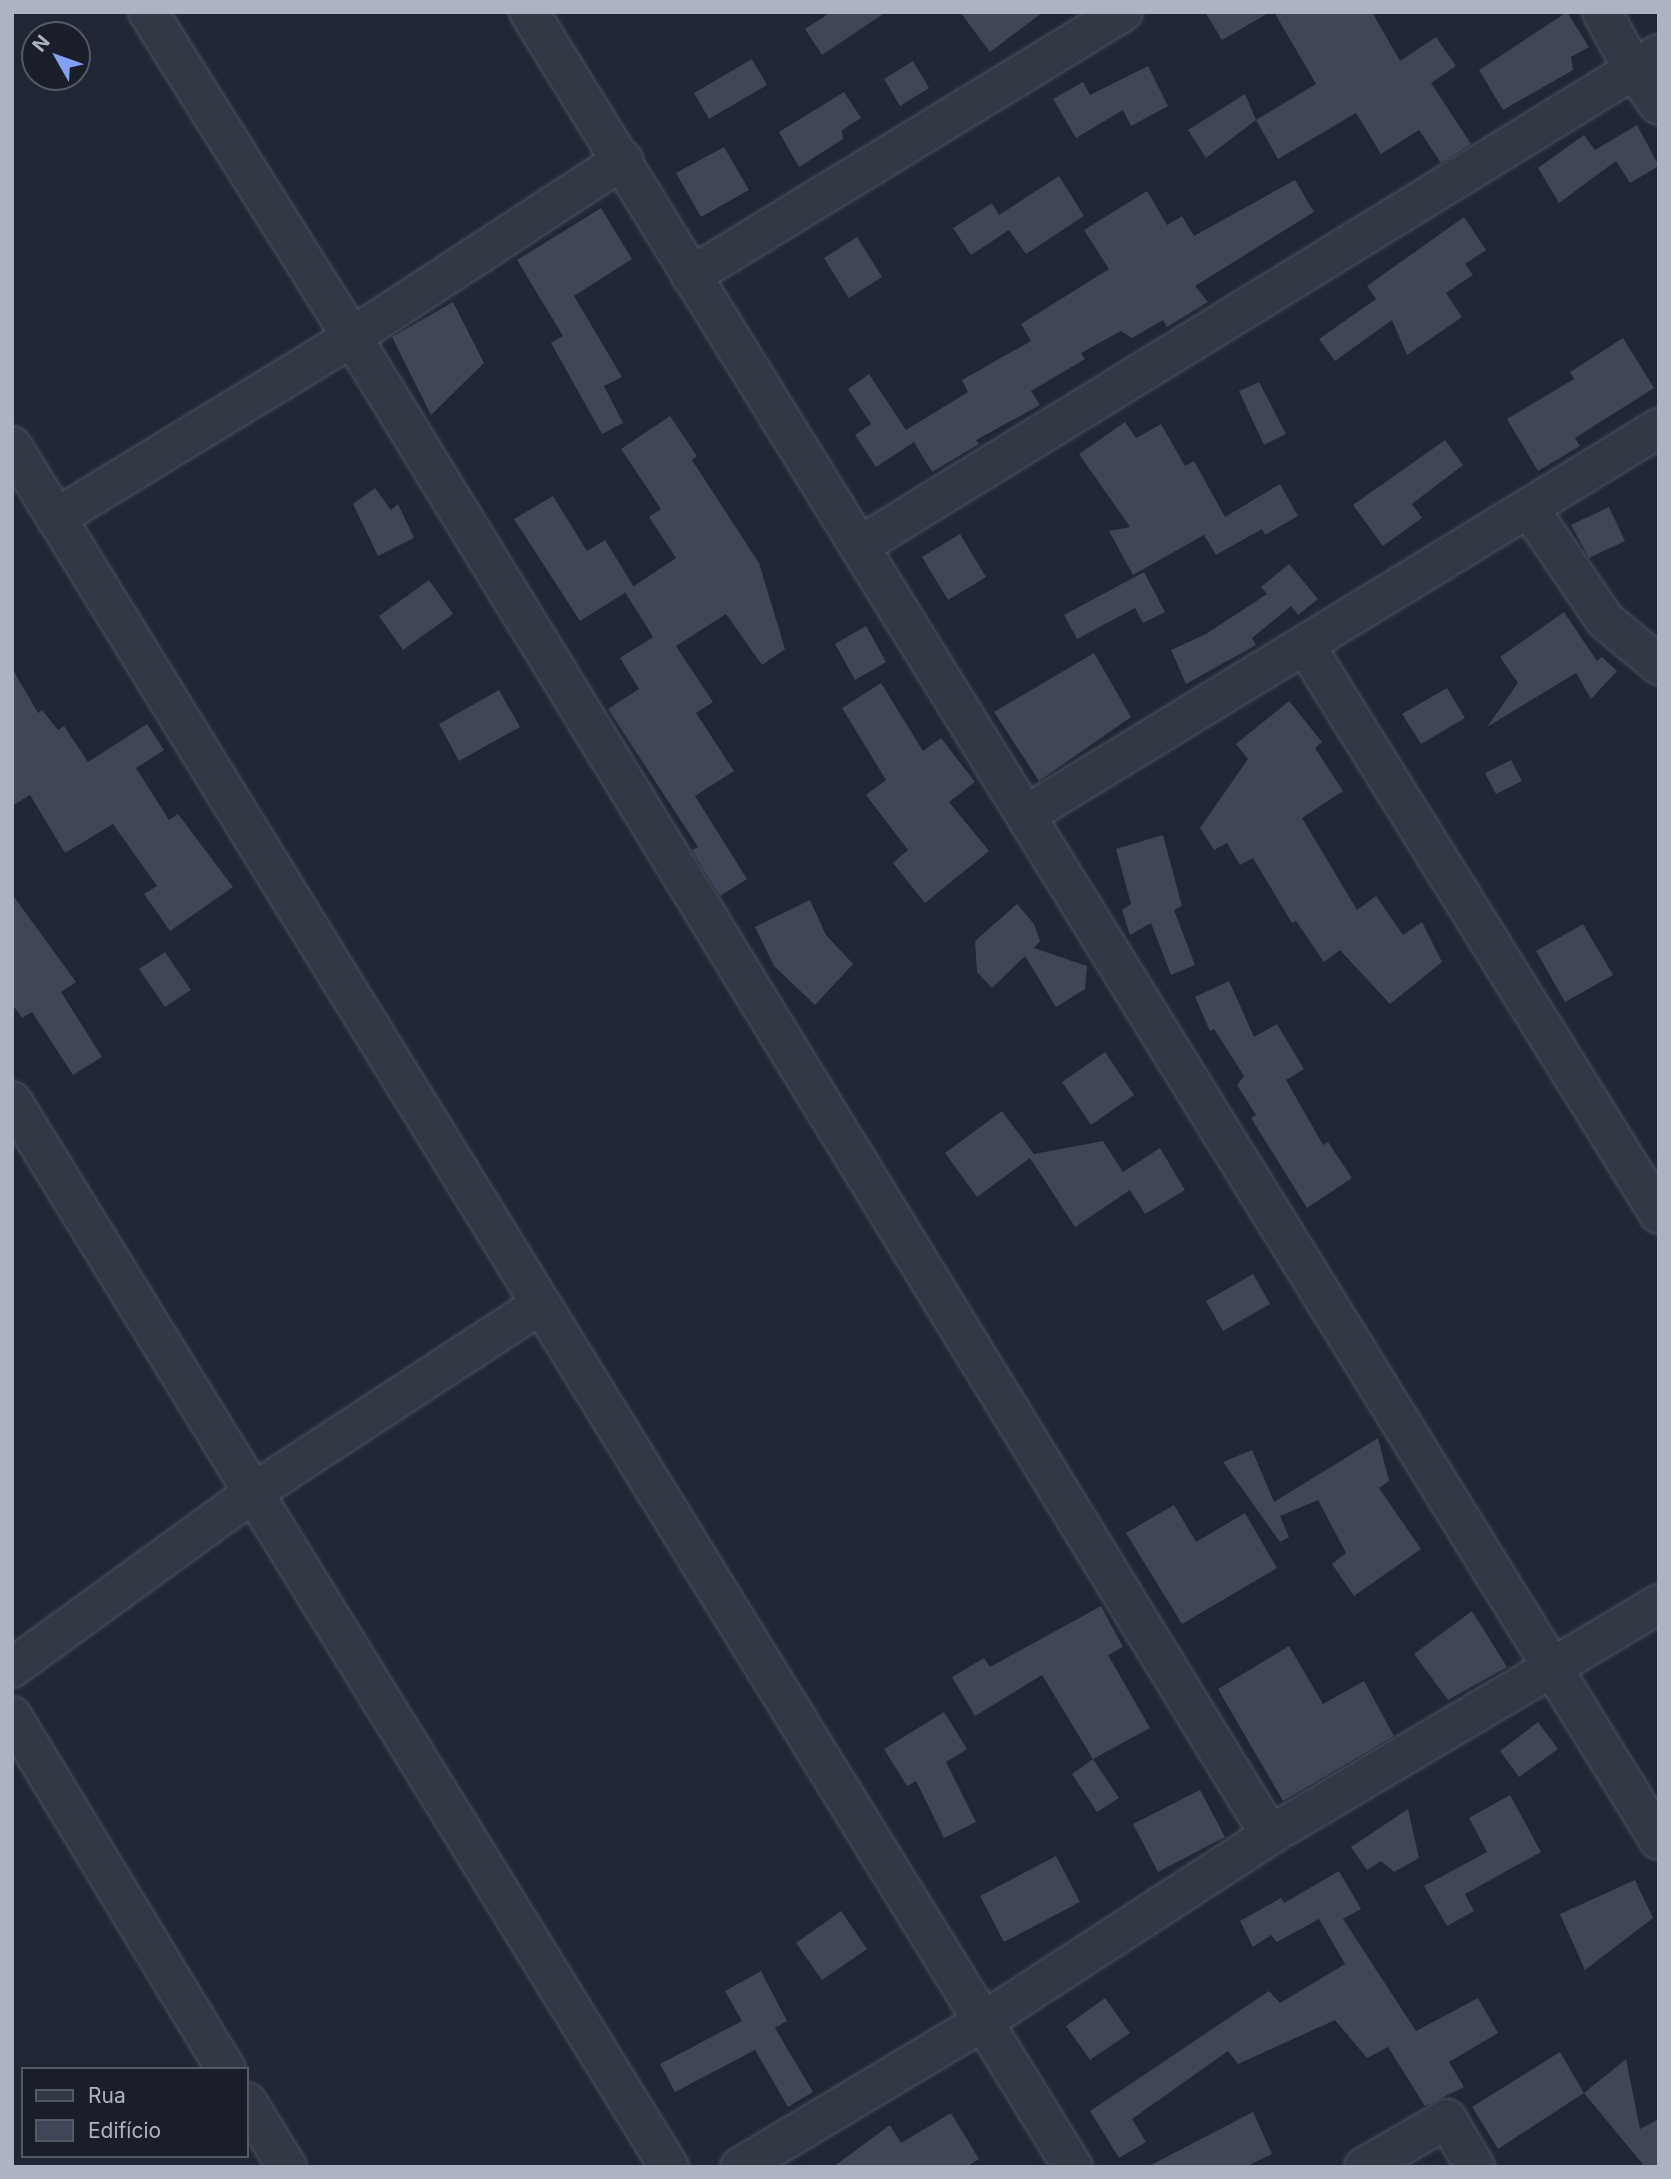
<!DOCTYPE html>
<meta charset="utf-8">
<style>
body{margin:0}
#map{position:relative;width:1671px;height:2179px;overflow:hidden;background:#202634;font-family:Inter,sans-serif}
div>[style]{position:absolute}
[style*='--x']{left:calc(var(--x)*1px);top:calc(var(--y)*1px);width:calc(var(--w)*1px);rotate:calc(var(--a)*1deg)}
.building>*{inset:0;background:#3e4657}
.roads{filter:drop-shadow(0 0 2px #4e5360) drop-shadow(0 0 2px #4e5360)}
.minor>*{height:38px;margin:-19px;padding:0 19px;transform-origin:19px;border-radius:19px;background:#333845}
span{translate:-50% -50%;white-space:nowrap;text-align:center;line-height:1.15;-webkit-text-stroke:5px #191e29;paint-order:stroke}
.frame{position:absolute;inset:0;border:14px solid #adb3c2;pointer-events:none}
.legend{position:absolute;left:21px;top:2067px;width:228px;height:91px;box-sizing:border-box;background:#191e29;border:2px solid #545a66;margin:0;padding:9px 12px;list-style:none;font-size:21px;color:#adb3c2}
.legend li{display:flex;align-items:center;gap:14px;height:35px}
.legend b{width:35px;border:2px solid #545a66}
.north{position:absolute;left:21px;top:21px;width:70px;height:70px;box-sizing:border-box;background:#191e29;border:2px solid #545a66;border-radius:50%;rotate:310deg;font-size:19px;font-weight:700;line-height:28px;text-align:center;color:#adb3c2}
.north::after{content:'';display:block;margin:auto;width:24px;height:32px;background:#82a0f2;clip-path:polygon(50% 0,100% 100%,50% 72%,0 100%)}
</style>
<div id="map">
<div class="building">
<i style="clip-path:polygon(831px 12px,886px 12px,822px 55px,805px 29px)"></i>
<i style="clip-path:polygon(960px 12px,1043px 12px,990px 52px)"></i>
<i style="clip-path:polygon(1205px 12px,1270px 12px,1222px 40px)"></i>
<i style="clip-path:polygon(1274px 12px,1372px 12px,1400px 61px,1436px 37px,1456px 66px,1431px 83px,1471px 144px,1441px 163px,1419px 130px,1381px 154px,1356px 113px,1278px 159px,1256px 120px,1316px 84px)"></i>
<i style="clip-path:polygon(1567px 12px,1589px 47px,1571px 57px,1573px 70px,1503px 110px,1479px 70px)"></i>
<i style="clip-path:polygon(752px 59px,767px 85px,709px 119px,694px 93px)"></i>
<i style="clip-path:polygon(913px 61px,929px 88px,900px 106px,884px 79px)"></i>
<i style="clip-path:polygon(1148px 66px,1168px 106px,1131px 126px,1123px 110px,1076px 138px,1053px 99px,1083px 82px,1090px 95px)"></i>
<i style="clip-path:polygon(844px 92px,861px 118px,842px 130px,843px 139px,799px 167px,779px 132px)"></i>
<i style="clip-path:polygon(1245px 94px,1256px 120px,1206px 158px,1188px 130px)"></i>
<i style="clip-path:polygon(1637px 125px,1659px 166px,1630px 183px,1616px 161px,1559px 203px,1538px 168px,1584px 135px,1595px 150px)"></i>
<i style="clip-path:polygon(724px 147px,749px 190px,701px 217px,676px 173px)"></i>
<i style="clip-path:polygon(1059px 176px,1084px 216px,1026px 254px,1009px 230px,971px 255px,953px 228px,992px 203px,999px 215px)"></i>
<i style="clip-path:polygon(1295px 180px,1314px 212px,1195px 286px,1208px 302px,1167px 327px,1163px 320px,1132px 338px,1121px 331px,1081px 353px,1085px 359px,1031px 391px,1040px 405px,976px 440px,979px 444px,932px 472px,914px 442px,876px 467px,855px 435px,871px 424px,848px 389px,869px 374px,906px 430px,968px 392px,962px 380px,1031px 341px,1021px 324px,1109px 269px,1084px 230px,1147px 191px,1167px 225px,1182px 216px,1194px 236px)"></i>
<i style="clip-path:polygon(601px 208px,632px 259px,574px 296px,622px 377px,604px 386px,623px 423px,602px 434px,551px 343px,563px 336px,517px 260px)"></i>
<i style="clip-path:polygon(1464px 217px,1486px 250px,1465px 264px,1473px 275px,1446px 293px,1462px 317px,1407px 355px,1392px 320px,1335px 361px,1319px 339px,1376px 299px,1367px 286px)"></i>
<i style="clip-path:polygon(857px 237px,882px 277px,849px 298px,824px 258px)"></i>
<i style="clip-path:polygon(453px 302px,484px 363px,431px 415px,392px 337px)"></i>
<i style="clip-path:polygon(1623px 338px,1654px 388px,1575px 438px,1580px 446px,1538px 471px,1507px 419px,1574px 379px,1570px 372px)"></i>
<i style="clip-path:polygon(1259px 382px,1286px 434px,1264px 445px,1239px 391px)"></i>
<i style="clip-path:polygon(670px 416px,697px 456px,692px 460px,759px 563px,785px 649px,762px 665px,726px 614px,676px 646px,713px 702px,696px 713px,734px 771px,695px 796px,747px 879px,720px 896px,692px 850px,698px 847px,608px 709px,639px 689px,620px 658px,653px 637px,625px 592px,676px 558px,649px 517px,661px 509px,621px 449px)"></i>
<i style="clip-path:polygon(1125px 422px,1136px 438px,1161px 424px,1185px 466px,1194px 461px,1225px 517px,1280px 484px,1298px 516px,1265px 535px,1262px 529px,1216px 555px,1204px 535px,1133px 575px,1109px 531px,1130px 527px,1079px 454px)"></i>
<i style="clip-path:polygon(1445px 440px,1463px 465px,1412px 504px,1422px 518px,1383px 546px,1353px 505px)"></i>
<i style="clip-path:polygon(375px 488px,391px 510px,398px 504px,414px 538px,378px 556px,353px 504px)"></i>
<i style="clip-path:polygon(553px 496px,587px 551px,605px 540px,634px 587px,580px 621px,514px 519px)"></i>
<i style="clip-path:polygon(1609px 507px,1625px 541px,1589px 558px,1571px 525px)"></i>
<i style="clip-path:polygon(960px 534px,986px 577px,948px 600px,922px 557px)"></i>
<i style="clip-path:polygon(1289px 564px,1318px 599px,1298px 615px,1291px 606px,1252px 638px,1256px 645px,1186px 684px,1171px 650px,1206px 634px,1267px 594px,1261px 587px)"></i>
<i style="clip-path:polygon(1144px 572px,1165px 612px,1143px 623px,1135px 608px,1077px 639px,1064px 615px)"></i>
<i style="clip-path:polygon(429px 580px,453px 614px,403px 650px,379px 616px)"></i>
<i style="clip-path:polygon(1564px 612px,1597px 661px,1602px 657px,1617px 671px,1591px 699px,1576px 673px,1487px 727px,1518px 683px,1500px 657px)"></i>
<i style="clip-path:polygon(866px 626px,886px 662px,855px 680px,835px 644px)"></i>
<i style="clip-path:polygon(1094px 653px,1131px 717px,1039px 781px,994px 712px)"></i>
<i style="clip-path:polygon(12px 668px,38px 713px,42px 710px,58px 730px,64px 726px,88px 762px,147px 724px,164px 750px,136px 768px,169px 820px,178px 814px,233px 887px,170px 931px,144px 894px,157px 886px,113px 824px,65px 853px,30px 795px,12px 806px)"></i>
<i style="clip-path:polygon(881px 683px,923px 751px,941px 738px,975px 782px,949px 802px,989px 851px,925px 903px,893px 863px,908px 850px,866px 795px,886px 780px,842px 708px)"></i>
<i style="clip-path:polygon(1447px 688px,1465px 718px,1421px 744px,1402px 714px)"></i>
<i style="clip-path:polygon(499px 690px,520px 727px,459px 761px,439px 724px)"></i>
<i style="clip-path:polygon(1289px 701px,1322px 742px,1315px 748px,1343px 791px,1302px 818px,1357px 910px,1376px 896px,1403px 935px,1422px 922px,1442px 962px,1390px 1004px,1340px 950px,1324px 962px,1296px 921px,1292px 923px,1253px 858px,1240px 865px,1227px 843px,1214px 850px,1200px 828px,1248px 759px,1236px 744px)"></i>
<i style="clip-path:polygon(1511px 760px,1522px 781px,1496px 794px,1485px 773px)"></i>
<i style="clip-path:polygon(1163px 835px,1182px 906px,1174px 910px,1195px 965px,1171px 975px,1151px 923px,1130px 935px,1122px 910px,1131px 904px,1116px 849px)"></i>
<i style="clip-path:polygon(12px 894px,76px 982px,61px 992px,102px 1057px,73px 1075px,32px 1012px,22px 1018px,12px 1004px)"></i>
<i style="clip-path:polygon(810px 900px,826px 935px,853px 964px,815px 1005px,774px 966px,755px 927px)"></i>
<i style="clip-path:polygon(1017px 904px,1034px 924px,1040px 941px,1034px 948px,1087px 966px,1085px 989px,1056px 1007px,1025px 956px,992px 988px,977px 972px,975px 941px)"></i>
<i style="clip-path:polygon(1583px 924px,1613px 975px,1565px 1002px,1536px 951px)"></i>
<i style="clip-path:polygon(165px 952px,191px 990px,165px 1007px,139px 969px)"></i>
<i style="clip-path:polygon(1229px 981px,1254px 1037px,1277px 1024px,1304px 1069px,1286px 1080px,1323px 1145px,1328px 1142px,1352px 1178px,1307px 1208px,1251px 1118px,1256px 1115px,1237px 1085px,1244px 1076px,1214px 1029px,1210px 1031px,1195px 997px)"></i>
<i style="clip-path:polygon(1105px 1052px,1134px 1095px,1091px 1125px,1062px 1082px)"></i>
<i style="clip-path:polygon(1002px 1111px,1034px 1154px,1103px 1141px,1123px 1172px,1160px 1148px,1185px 1190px,1145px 1214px,1130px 1190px,1075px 1227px,1030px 1158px,977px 1197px,945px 1153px)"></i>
<i style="clip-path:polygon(1253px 1274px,1270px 1304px,1223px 1331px,1206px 1301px)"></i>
<i style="clip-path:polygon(1378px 1438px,1389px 1481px,1379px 1488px,1421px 1549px,1354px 1596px,1332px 1564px,1346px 1553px,1318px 1500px,1280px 1516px,1289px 1537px,1280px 1542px,1223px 1462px,1252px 1450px,1274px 1502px)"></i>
<i style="clip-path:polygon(1174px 1505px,1196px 1542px,1245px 1513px,1277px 1568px,1182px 1624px,1126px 1533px)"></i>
<i style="clip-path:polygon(1101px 1606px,1123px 1647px,1108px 1655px,1150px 1728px,1093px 1759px,1042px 1675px,975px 1716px,952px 1677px,984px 1658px,990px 1667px)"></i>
<i style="clip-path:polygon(1472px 1611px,1507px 1667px,1448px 1700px,1414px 1654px)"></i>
<i style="clip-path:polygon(1289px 1646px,1323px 1704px,1364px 1681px,1394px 1736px,1283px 1801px,1218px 1689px)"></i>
<i style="clip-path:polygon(944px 1712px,967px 1749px,946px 1762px,976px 1822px,944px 1838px,916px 1781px,907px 1786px,884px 1749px)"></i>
<i style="clip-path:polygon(1538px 1722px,1558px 1749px,1519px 1777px,1500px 1751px)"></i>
<i style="clip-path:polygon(1093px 1759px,1119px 1798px,1097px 1812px,1072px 1774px)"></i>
<i style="clip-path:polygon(1200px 1790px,1225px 1837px,1158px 1872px,1133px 1824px)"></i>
<i style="clip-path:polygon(1510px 1795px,1541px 1852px,1465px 1894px,1474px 1911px,1447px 1926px,1424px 1886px,1487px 1852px,1469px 1818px)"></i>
<i style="clip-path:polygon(1408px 1809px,1419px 1858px,1394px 1872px,1381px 1861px,1367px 1870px,1351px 1847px)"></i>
<i style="clip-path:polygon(1056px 1856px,1080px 1902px,1004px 1942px,980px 1896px)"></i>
<i style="clip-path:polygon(1339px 1871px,1361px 1909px,1343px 1919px,1416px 2031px,1478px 1998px,1498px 2033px,1449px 2062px,1464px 2087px,1425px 2106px,1388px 2047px,1367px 2058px,1335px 2020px,1238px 2064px,1228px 2051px,1132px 2119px,1146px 2142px,1119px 2158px,1090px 2111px,1269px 1991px,1280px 2003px,1345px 1964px,1319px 1919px,1277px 1942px,1271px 1935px,1253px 1947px,1240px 1921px,1281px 1898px,1284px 1903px)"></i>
<i style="clip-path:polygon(1635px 1880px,1653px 1918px,1585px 1970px,1560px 1914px)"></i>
<i style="clip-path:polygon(841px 1911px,867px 1949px,822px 1980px,796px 1943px)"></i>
<i style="clip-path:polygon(761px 1971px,787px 2021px,775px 2028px,813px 2092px,788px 2107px,755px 2050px,675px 2092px,660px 2064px,742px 2021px,725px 1991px)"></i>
<i style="clip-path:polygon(1105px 1998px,1130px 2033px,1090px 2060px,1066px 2026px)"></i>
<i style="clip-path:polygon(1560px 2052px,1584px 2093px,1498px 2149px,1472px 2107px)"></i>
<i style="clip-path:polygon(1626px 2059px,1640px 2129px,1659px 2119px,1659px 2167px,1645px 2167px,1584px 2093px)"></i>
<i style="clip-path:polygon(1253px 2112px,1272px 2154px,1245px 2167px,1147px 2167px)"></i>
<i style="clip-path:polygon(951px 2113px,979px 2159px,966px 2167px,833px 2167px,890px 2125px,901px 2143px)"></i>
</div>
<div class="roads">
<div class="minor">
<i style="--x:148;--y:12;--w:384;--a:57.9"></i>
<i style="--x:352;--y:337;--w:1757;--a:58.5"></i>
<i style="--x:529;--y:12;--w:2149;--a:58.28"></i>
<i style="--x:1602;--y:12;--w:65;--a:61.5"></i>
<i style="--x:1633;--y:69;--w:44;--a:54.2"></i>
<i style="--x:691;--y:276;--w:506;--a:-31.43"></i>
<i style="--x:12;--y:446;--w:2022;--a:58.35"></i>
<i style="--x:1530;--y:510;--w:133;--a:55.7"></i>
<i style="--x:1605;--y:620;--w:70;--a:39.8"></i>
<i style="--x:56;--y:518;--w:347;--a:-31.4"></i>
<i style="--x:352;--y:337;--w:324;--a:-33.2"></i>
<i style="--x:861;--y:545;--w:937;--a:-31.6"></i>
<i style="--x:1305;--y:645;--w:670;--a:58.11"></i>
<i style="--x:1026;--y:815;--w:742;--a:-31.44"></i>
<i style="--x:12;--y:1101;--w:1252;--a:58.35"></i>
<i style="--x:12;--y:1668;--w:299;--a:-36"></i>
<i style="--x:254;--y:1492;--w:342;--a:-33.2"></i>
<i style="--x:12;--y:1716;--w:413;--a:58.8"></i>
<i style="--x:247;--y:2102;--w:76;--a:58.4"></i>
<i style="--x:740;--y:2167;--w:281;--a:-30.9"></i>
<i style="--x:981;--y:2023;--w:345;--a:-33"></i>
<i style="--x:1270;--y:1835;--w:452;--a:-30.7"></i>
<i style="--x:1364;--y:2167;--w:96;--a:-30"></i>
<i style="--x:1447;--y:2119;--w:56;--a:59.7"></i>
</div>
</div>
<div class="frame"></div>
<ul class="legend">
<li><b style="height:9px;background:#333845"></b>Rua</li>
<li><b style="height:19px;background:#3e4657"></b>Edifício</li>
</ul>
<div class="north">N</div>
</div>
